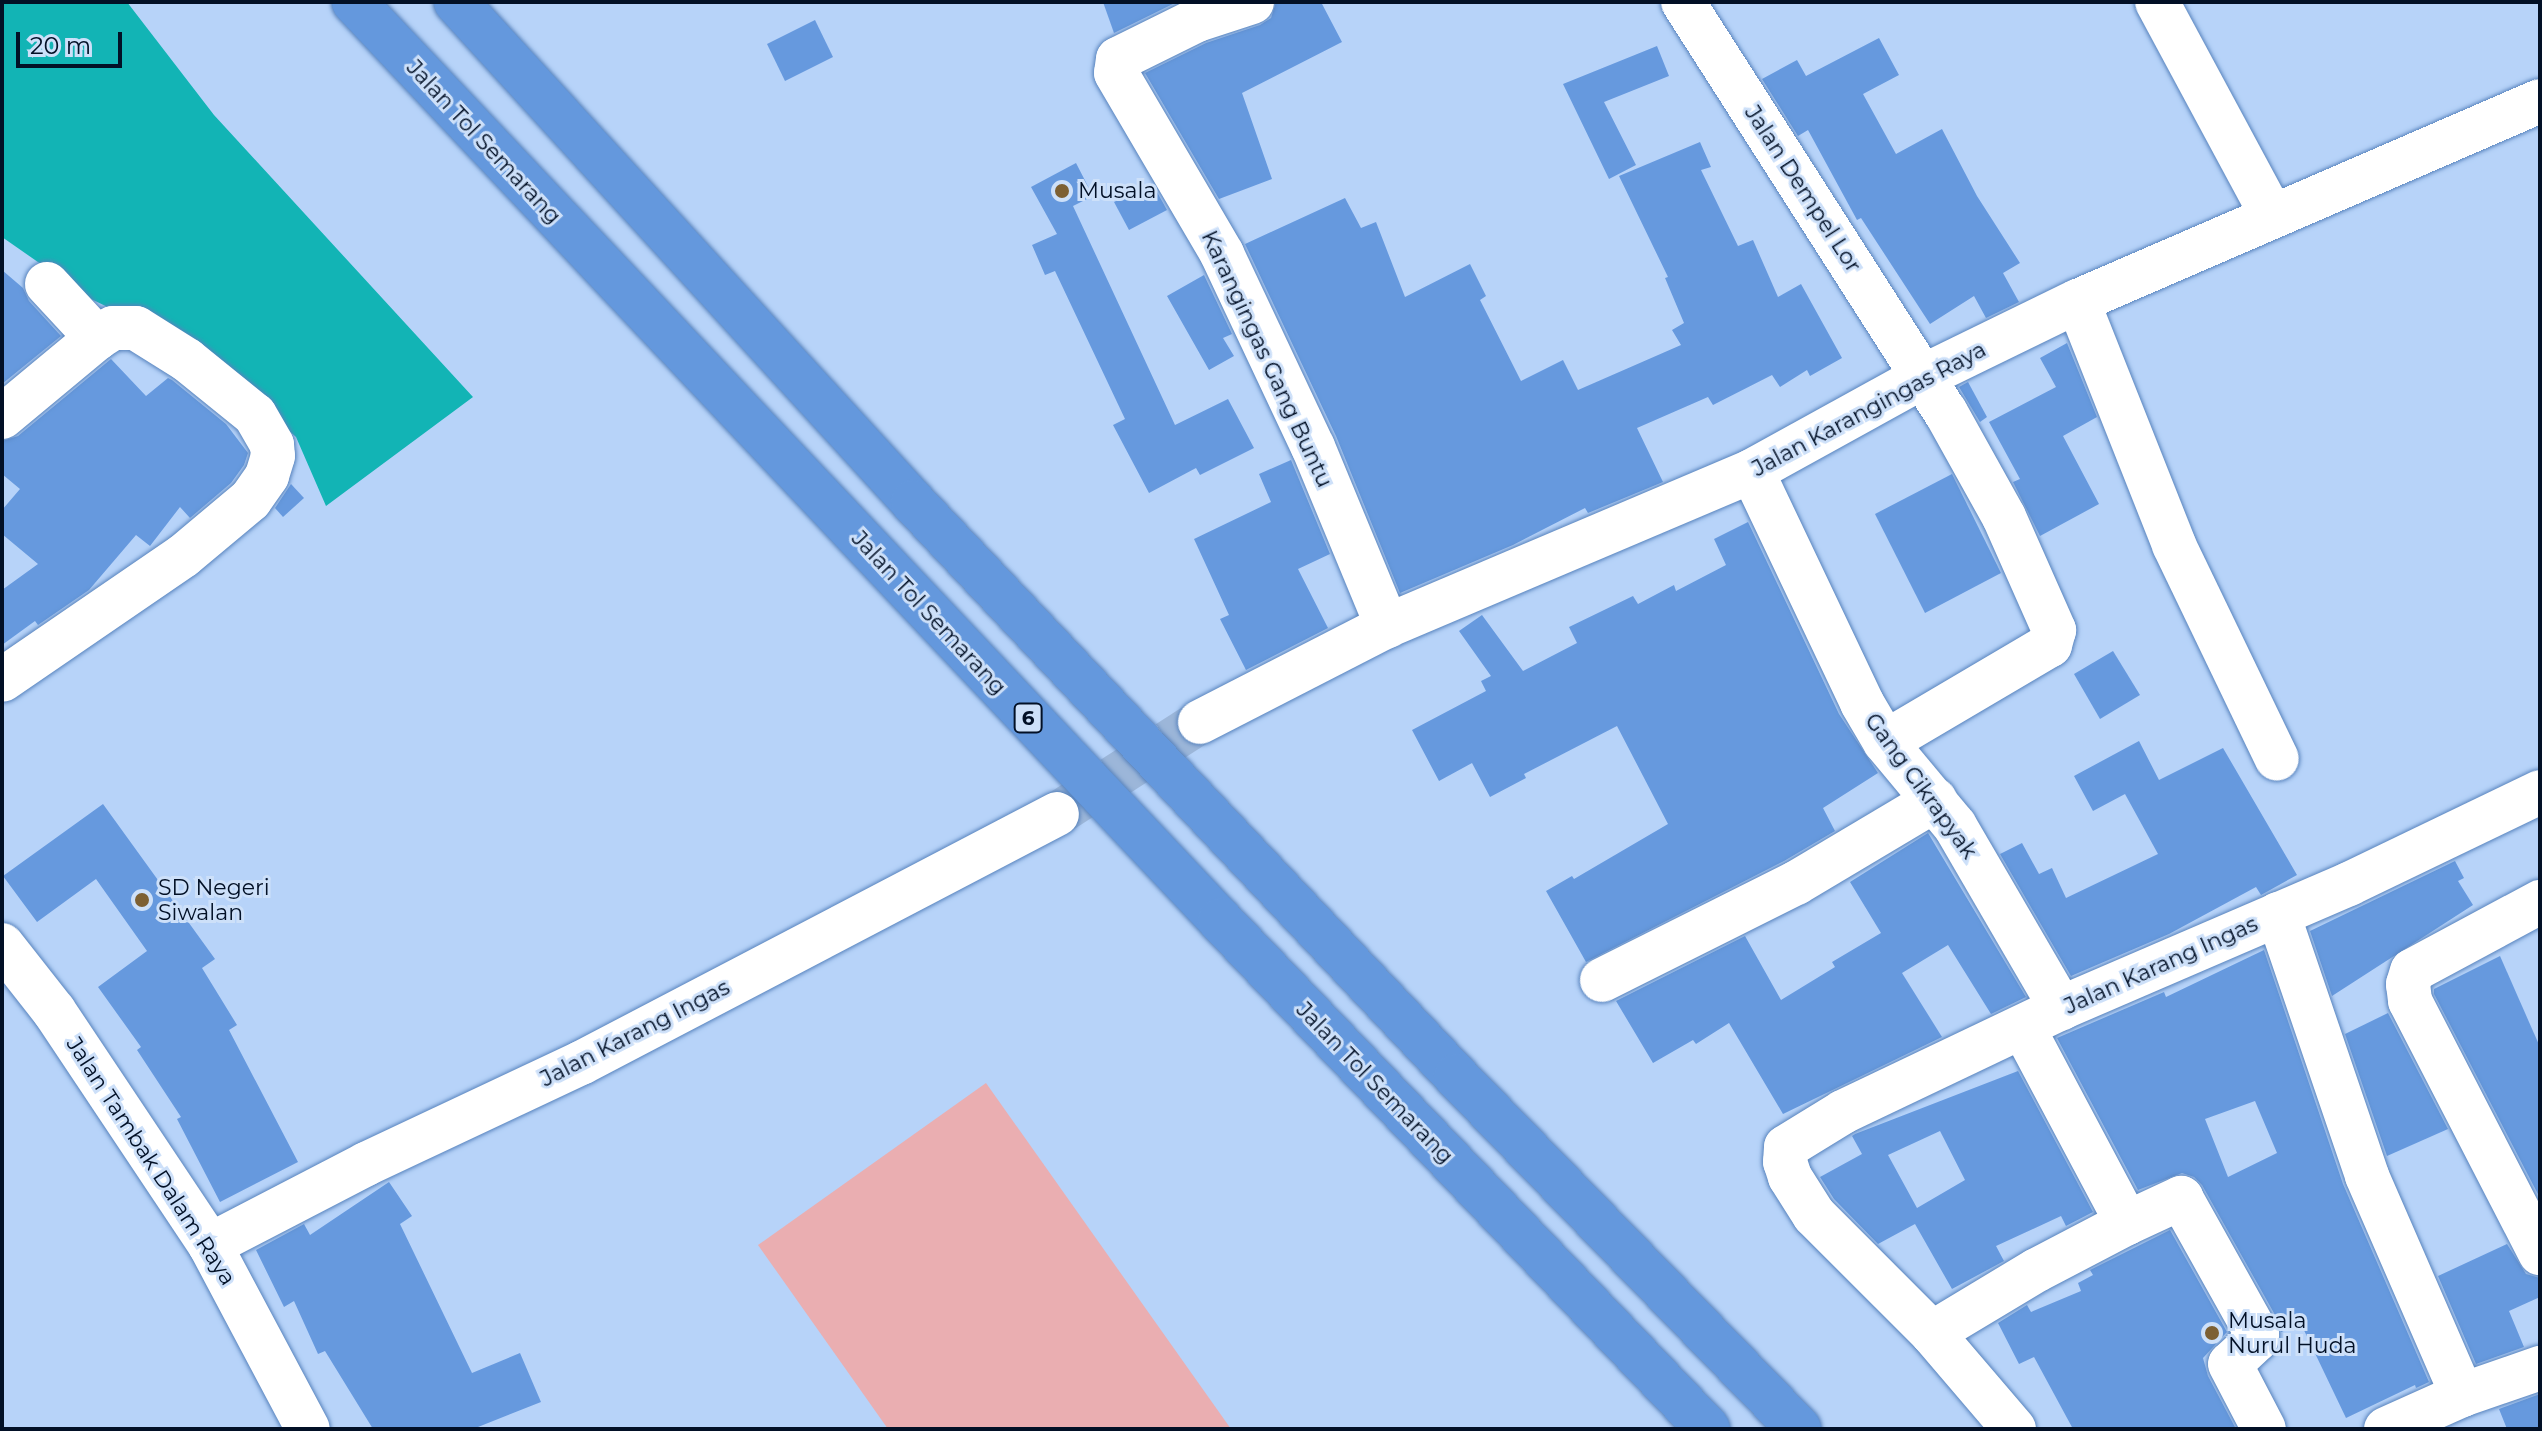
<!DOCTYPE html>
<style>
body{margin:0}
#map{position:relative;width:2542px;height:1431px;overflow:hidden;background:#b7d3f9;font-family:Montserrat,sans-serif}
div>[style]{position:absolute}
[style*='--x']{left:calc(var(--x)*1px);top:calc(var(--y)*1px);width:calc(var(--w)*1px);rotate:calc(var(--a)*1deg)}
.green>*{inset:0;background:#eaaeb1}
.water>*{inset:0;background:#12b4b5}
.building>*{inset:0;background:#6699de}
.minor-tunnel>*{height:44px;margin-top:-22px;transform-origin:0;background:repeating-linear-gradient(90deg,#9cb6d9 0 44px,transparent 0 66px)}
.roads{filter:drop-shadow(0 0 2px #5783bd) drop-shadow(0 0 2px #5783bd)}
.minor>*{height:44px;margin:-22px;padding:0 22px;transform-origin:22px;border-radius:22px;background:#fff}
.highway>*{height:44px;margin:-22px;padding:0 22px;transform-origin:22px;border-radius:22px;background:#6498dd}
.dots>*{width:22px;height:22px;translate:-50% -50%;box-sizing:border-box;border:4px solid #cde0f9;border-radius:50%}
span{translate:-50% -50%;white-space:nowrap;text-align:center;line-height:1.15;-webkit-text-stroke:6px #cde0f9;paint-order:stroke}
.shield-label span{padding:2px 6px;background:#cde0f9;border:2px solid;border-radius:6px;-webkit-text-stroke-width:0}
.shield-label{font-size:20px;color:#021026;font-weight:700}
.street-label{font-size:22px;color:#021026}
.poi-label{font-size:22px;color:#021026}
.left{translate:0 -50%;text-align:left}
.frame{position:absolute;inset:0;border:4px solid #021026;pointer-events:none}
.scale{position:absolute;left:16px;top:32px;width:106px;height:36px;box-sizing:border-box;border:4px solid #021026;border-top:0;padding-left:10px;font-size:24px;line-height:28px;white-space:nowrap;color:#021026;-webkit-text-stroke:6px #cde0f9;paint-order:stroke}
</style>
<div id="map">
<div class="green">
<i style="clip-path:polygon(986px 1083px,1231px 1429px,888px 1429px,758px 1245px)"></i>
</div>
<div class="water">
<i style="clip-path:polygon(2px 2px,127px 2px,214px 115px,473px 397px,326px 506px,296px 437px,203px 353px,91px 299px,2px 237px)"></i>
</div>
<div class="building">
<i style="clip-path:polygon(1103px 2px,1177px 2px,1114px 33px)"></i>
<i style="clip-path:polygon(1276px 2px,1321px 2px,1342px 42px,1242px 93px,1272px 179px,1219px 199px,1145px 73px,1206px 43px,1260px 25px,1271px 18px)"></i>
<i style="clip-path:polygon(815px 20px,833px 57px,785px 81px,767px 44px)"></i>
<i style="clip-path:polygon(1879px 38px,1899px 75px,1863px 94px,1896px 154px,1942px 129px,1977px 196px,2020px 263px,2003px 273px,2019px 302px,1986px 318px,1974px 296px,1930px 324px,1861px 218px,1857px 220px,1808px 130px,1798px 136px,1762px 79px,1797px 60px,1806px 76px)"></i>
<i style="clip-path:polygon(1657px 46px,1669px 76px,1604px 102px,1636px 165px,1609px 179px,1563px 84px)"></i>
<i style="clip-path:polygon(1700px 142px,1711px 167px,1701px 170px,1738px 246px,1753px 240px,1778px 297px,1801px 284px,1842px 358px,1810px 376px,1807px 370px,1780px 387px,1772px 375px,1713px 405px,1708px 397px,1637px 428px,1663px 482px,1588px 513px,1585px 508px,1513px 545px,1400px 593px,1336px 436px,1245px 244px,1345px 198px,1361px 228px,1376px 222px,1405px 297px,1470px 264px,1486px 296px,1480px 300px,1521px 381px,1563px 360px,1578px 390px,1681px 345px,1672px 330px,1684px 323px,1665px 278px,1668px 277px,1619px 176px)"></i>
<i style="clip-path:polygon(1076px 163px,1093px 196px,1073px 206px,1175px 425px,1228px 399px,1254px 448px,1200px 475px,1196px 468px,1149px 493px,1113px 425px,1125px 419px,1055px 271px,1045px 275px,1032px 245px,1057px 234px,1031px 187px)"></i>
<i style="clip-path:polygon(1152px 183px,1167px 210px,1129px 230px,1114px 202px)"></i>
<i style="clip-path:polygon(2px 270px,23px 288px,29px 301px,61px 336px,2px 384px)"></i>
<i style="clip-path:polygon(1204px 275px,1232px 334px,1223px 338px,1234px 356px,1209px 370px,1167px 296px)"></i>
<i style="clip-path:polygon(2067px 343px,2097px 417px,2063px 436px,2099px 504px,2040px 536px,2013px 482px,2020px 479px,1989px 422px,2056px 387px,2040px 358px)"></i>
<i style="clip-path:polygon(111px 359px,146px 396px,168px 378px,172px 380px,226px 424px,248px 453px,244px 465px,231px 483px,190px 518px,180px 507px,150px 546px,136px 535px,89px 590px,38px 625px,35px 621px,2px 645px,2px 590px,38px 564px,2px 534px,2px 510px,20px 489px,2px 474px,2px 441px,18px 436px)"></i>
<i style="clip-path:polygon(1968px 382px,1987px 417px,1980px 422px,1959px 387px)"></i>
<i style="clip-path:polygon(1291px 460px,1330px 554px,1298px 569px,1328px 628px,1246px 670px,1220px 619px,1229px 615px,1194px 539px,1271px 502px,1259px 474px)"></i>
<i style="clip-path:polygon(1952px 474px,2001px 573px,1925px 613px,1875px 514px)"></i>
<i style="clip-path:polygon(291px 484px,304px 498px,283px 517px,275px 508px)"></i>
<i style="clip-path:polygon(1748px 522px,1839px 714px,1878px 773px,1823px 808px,1835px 831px,1784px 861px,1586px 962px,1546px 891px,1572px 876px,1574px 879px,1668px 824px,1617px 726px,1524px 774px,1526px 778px,1490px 797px,1472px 763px,1439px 781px,1412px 730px,1486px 691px,1481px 681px,1491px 676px,1459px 631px,1482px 615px,1523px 671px,1577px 643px,1569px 627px,1633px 596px,1638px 604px,1674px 585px,1676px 591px,1726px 565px,1714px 539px)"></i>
<i style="clip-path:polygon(2113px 651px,2140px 695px,2100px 719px,2074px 674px)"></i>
<i style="clip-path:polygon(2139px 741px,2159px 780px,2223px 748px,2297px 875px,2261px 895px,2256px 887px,2169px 934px,2071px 976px,2000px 854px,2022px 843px,2039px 874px,2052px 868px,2066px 898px,2158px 854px,2125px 794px,2093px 811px,2074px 776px)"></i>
<i style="clip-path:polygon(103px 804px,215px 959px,202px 968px,237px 1025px,229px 1030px,298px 1162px,220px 1202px,177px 1119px,181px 1117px,137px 1050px,141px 1047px,98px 987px,147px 951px,96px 879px,37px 922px,3px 876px)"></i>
<i style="clip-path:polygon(1928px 833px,2026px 997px,1991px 1014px,1948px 945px,1902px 973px,1942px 1037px,1783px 1114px,1729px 1023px,1696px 1044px,1693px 1040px,1653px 1063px,1616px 1001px,1745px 936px,1781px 1000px,1835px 967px,1832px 962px,1881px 933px,1850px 882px)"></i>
<i style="clip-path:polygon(2455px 861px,2464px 878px,2458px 881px,2473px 905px,2332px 996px,2310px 931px)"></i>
<i style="clip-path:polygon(evenodd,2264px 950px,2343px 1184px,2429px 1382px,2416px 1388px,2415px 1385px,2346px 1418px,2301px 1324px,2281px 1332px,2279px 1322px,2202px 1185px,2194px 1177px,2182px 1173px,2138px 1190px,2057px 1038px,2164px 992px,2166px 997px,2264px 950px,2255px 1101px,2277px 1153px,2228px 1177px,2205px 1119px,2255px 1101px)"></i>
<i style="clip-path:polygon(2500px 956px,2540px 1047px,2540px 1198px,2434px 994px,2434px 989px)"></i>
<i style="clip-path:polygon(2388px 1013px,2448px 1129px,2387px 1156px,2345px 1034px)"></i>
<i style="clip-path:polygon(evenodd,2018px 1071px,2093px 1212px,2066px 1226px,2061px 1216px,1996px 1246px,2004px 1261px,1952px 1289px,1915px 1224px,1878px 1244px,1834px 1199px,1820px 1177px,1862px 1154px,1852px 1136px,1855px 1134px,2018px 1071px,1940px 1131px,1965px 1180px,1917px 1208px,1888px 1155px,1940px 1131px)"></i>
<i style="clip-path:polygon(389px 1182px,412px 1216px,400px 1224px,472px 1373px,520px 1353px,541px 1402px,473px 1429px,373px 1429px,325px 1351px,318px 1354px,294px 1301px,284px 1307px,256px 1250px,304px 1224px,310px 1235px)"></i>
<i style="clip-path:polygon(2170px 1230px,2227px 1332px,2203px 1358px,2208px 1376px,2236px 1429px,2073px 1429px,2034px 1357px,2019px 1364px,1998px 1323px,2027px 1305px,2031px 1312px,2081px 1291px,2078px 1283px,2093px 1275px,2090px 1270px)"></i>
<i style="clip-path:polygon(2507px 1244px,2526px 1274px,2540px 1278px,2540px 1297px,2509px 1311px,2524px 1347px,2476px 1364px,2438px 1276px)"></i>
<i style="clip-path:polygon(2540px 1394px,2540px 1429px,2507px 1429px,2499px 1409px)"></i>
</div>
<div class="minor-tunnel">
<i style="--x:1057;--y:814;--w:170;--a:-32.8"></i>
</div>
<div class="roads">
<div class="minor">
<i style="--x:1252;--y:2;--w:58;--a:161.9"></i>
<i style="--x:1197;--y:20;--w:88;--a:153.7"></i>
<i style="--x:1118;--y:59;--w:14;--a:98"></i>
<i style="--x:1116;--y:73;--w:210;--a:59.6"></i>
<i style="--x:1222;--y:254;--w:213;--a:64.8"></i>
<i style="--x:1313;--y:447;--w:194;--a:67.5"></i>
<i style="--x:1683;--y:2;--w:486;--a:57.4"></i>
<i style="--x:1945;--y:411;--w:121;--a:60.9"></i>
<i style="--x:2004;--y:517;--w:124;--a:66.1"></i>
<i style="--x:2054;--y:630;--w:16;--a:105"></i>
<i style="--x:2050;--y:645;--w:191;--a:149.5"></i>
<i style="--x:2157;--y:2;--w:243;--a:61.7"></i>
<i style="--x:47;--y:284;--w:74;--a:47.2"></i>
<i style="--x:2078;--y:302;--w:261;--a:68.4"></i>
<i style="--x:2174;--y:545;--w:237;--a:64.3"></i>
<i style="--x:2;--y:417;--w:124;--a:-39.7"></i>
<i style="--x:97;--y:338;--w:19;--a:-32"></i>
<i style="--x:113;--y:328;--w:23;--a:0"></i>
<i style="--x:136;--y:328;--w:60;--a:32.1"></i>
<i style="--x:187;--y:360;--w:87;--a:39"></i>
<i style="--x:255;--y:415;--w:34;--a:60"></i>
<i style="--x:272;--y:445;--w:11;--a:85"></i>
<i style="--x:273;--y:456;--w:21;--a:107"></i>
<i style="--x:267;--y:476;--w:29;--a:125"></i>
<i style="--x:250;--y:500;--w:87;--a:140.1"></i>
<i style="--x:183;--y:556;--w:219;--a:145.6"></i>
<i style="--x:1752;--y:471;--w:257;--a:64.6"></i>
<i style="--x:1862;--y:703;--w:45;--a:59.5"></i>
<i style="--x:1885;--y:742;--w:109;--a:50.2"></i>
<i style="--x:1955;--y:826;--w:211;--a:59.8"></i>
<i style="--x:1200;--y:722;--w:210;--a:-27.2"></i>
<i style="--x:1387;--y:626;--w:397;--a:-23"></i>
<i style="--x:1752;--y:471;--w:196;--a:-28.9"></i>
<i style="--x:1924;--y:376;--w:171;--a:-26"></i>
<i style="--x:2078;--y:301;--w:503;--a:-23.41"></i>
<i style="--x:2540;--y:902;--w:145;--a:151.7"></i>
<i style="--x:2412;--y:971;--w:14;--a:107"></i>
<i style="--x:2408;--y:984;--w:17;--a:83"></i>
<i style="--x:2410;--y:1001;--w:284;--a:62.7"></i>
<i style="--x:2278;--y:914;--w:277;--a:71.2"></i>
<i style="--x:2367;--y:1176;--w:239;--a:66.5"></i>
<i style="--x:2;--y:945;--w:84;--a:51.8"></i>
<i style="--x:54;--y:1011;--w:281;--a:56.3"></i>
<i style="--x:210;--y:1245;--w:208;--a:62"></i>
<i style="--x:1602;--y:980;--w:217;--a:-26.6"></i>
<i style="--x:1796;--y:883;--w:162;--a:-30.8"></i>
<i style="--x:2127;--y:1223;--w:60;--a:-24.8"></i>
<i style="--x:2181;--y:1198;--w:156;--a:60.8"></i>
<i style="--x:2257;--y:1334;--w:6;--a:99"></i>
<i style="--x:2256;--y:1340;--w:35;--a:137"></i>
<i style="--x:2230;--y:1364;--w:73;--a:62.4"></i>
<i style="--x:210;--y:1245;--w:176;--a:-27.4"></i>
<i style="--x:366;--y:1164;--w:238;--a:-25.2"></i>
<i style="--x:581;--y:1063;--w:537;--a:-27.61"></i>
<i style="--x:1932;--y:1333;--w:122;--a:-31"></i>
<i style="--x:2037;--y:1270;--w:102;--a:-27.6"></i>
<i style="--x:2127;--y:1223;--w:222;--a:-118"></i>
<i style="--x:2014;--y:1429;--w:126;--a:-130.5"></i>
<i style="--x:1932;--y:1333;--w:167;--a:-135"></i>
<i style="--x:1814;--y:1215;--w:45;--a:-122.3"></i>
<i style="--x:1790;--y:1177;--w:16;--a:-108"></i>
<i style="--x:1785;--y:1162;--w:15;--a:-86"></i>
<i style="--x:1786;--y:1147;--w:67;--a:-31.6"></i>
<i style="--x:1843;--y:1112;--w:242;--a:-25.5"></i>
<i style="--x:2061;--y:1008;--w:314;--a:-23.3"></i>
<i style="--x:2349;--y:884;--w:212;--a:-25.7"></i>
<i style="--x:2386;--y:1429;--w:83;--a:-24.1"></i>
<i style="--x:2462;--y:1395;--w:83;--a:-19.1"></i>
</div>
<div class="highway">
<i style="--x:354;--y:2;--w:1262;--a:46.67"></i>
<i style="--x:1220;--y:920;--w:705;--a:46.21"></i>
<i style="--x:456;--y:2;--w:677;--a:47.57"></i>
<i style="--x:913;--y:502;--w:790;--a:46.59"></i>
<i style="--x:1456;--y:1076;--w:492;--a:45.8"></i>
</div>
</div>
<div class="dots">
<i style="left:1062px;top:191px;background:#7d6033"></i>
<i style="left:142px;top:900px;background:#7d6033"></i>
<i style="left:2212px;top:1333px;background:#7d6033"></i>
</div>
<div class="shield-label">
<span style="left:1028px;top:718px">6</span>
</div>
<div class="street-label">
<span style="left:484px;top:142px;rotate:47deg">Jalan Tol Semarang</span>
<span style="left:1803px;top:189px;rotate:57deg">Jalan Dempel Lor</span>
<span style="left:1267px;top:359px;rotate:65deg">Karangingas Gang Buntu</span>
<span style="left:1869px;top:409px;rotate:-28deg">Jalan Karangingas Raya</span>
<span style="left:929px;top:613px;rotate:47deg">Jalan Tol Semarang</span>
<span style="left:1921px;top:786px;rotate:54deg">Gang Cikrapyak</span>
<span style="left:2161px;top:965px;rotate:-24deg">Jalan Karang Ingas</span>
<span style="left:635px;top:1033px;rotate:-27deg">Jalan Karang Ingas</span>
<span style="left:1375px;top:1083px;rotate:46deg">Jalan Tol Semarang</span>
<span style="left:151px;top:1161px;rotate:57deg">Jalan Tambak Dalam Raya</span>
</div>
<div class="poi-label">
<span class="left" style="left:1078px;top:191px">Musala</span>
<span class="left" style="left:158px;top:900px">SD Negeri<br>Siwalan</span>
<span class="left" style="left:2228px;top:1333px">Musala<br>Nurul Huda</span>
</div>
<div class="frame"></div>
<div class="scale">20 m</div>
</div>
